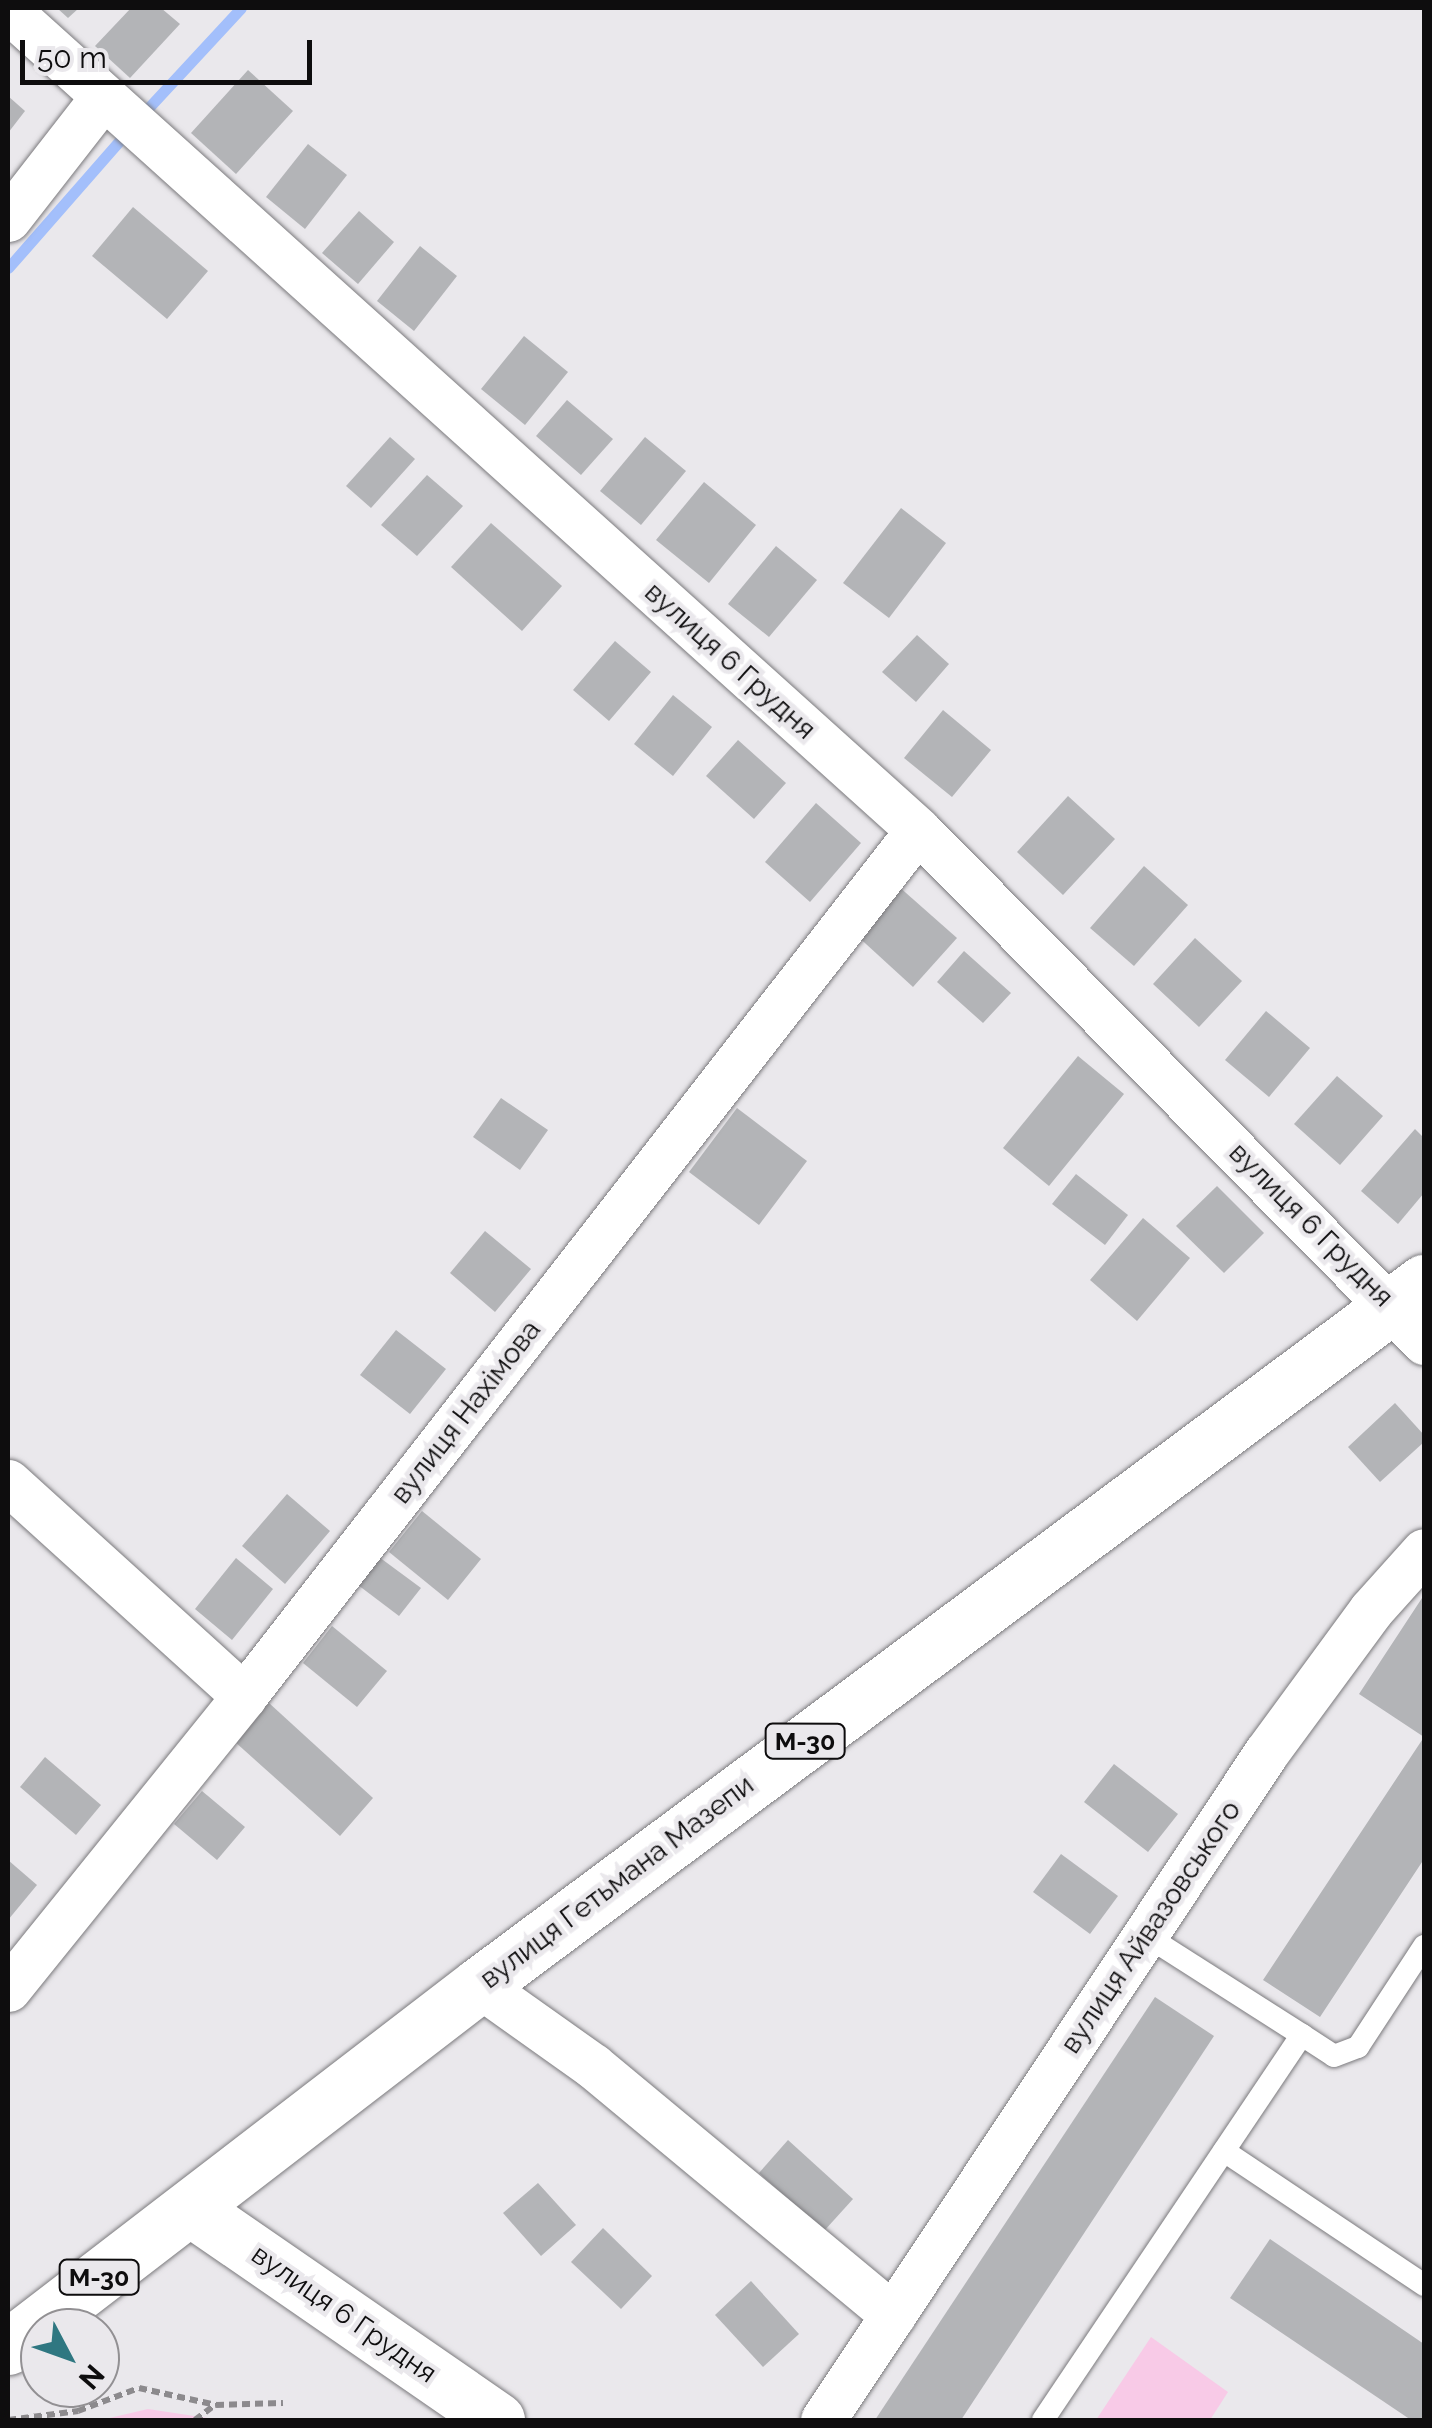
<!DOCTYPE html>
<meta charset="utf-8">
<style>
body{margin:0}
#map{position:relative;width:1432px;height:2428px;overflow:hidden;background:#eae8ec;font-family:Raleway,sans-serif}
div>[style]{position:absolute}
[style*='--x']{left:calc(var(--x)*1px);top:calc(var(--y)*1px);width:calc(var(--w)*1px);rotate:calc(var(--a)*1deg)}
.green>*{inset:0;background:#f8cae7}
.stream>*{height:11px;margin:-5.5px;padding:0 5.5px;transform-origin:5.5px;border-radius:5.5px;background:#a3bffb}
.building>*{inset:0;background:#b3b4b7}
.path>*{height:6px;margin-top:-3px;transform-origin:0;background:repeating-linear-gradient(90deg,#8c8a8d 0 8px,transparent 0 13px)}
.roads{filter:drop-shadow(0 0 2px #7b7a7d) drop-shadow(0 0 2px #7b7a7d)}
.service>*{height:22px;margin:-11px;padding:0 11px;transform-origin:11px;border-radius:11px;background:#fff}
.minor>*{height:45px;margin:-22.5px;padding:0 22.5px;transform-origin:22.5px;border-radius:22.5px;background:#fff}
.tertiary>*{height:55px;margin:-27.5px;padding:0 27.5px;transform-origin:27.5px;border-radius:27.5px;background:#fff}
.trunk>*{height:55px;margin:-27.5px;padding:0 27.5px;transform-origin:27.5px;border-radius:27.5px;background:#fff}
span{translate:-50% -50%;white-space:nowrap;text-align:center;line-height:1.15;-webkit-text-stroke:9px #eae8ec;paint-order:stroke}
.shield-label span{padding:2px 8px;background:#eae8ec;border:2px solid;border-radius:8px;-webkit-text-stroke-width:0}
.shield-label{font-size:25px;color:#0e0d0e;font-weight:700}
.street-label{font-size:28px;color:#0e0d0e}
.frame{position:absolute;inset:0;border:10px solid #0e0d0e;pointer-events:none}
.north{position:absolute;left:20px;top:2308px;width:100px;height:100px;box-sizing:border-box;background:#eae8ec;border:2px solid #929093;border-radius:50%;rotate:131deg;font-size:28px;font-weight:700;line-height:40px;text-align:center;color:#0e0d0e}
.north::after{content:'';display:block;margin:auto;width:35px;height:45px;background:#2f7781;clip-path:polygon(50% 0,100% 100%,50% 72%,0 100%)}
.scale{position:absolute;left:20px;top:40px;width:292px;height:45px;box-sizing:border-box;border:5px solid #0e0d0e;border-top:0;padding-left:12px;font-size:30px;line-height:35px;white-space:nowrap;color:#0e0d0e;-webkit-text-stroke:8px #eae8ec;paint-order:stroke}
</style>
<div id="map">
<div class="green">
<i style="clip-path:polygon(1151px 2337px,1228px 2392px,1210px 2420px,1096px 2420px)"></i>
<i style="clip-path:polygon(148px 2409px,214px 2419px,286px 2420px,101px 2420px)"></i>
</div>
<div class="stream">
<i style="--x:139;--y:118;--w:150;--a:-47.2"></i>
<i style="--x:8;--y:268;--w:181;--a:-48.8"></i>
</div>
<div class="building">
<i style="clip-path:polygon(57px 8px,79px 8px,68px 18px)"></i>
<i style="clip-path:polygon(131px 8px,161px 8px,180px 24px,130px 78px,95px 46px)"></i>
<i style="clip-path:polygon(248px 70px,293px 111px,236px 174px,191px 133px)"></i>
<i style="clip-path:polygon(8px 96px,25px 111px,8px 133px)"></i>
<i style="clip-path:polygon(308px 144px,347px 175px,305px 229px,266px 197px)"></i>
<i style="clip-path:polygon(133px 207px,208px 271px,167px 319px,92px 256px)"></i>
<i style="clip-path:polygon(359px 211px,394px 242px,358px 284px,322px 253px)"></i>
<i style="clip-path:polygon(420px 246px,457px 276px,414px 331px,377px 301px)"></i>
<i style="clip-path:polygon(524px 336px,568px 372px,525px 425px,481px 389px)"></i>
<i style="clip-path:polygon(567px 400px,613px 439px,581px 475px,536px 436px)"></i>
<i style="clip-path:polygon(390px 437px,415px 459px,371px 508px,346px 486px)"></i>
<i style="clip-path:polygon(645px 437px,686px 471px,641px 525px,600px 491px)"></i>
<i style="clip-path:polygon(427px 475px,463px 506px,417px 556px,381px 525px)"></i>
<i style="clip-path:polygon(704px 482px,756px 525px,709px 583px,656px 540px)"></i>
<i style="clip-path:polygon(901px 508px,946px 543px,889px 618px,843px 583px)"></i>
<i style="clip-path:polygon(491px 523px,562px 586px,522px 631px,451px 567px)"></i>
<i style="clip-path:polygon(776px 546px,817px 580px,769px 637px,728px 604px)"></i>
<i style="clip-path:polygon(917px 635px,949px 664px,916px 702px,882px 672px)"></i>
<i style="clip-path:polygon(615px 641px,651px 672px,609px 721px,573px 690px)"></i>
<i style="clip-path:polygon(673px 695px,712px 727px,673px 776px,634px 744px)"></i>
<i style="clip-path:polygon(943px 710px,991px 750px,952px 797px,904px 758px)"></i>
<i style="clip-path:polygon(738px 740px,786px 783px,754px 819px,706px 776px)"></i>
<i style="clip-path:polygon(1068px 796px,1115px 839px,1063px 895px,1017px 852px)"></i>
<i style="clip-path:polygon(816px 803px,861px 843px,810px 902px,765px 862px)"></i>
<i style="clip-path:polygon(1144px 866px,1188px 905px,1134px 966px,1090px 928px)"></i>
<i style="clip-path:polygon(897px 885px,957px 938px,913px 987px,854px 933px)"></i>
<i style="clip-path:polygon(1195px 938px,1242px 981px,1199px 1027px,1153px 984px)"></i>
<i style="clip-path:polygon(964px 951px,1011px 993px,983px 1023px,937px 982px)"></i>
<i style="clip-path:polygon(1266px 1011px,1310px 1048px,1269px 1097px,1225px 1060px)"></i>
<i style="clip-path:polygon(1078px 1056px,1124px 1094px,1049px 1186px,1003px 1148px)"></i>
<i style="clip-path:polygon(1337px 1076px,1383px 1116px,1340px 1165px,1294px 1124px)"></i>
<i style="clip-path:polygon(501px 1098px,548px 1130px,520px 1170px,473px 1137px)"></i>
<i style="clip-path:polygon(737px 1108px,807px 1161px,759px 1225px,689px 1172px)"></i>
<i style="clip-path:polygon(1415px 1129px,1424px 1138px,1424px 1193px,1398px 1224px,1361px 1191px)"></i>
<i style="clip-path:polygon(1076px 1174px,1128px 1215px,1105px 1245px,1052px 1204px)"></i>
<i style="clip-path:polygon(1217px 1186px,1264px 1233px,1224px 1273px,1176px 1226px)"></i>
<i style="clip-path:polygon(1143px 1218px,1190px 1258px,1137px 1321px,1090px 1280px)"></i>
<i style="clip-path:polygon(485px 1231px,531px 1269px,495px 1312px,450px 1273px)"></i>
<i style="clip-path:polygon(396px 1330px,446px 1369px,410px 1414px,360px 1375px)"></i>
<i style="clip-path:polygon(1395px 1403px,1424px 1435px,1424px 1442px,1380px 1482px,1348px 1447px)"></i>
<i style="clip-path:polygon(287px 1494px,330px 1531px,285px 1584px,242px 1546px)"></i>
<i style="clip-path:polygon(422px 1511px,481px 1559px,448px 1600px,389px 1552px)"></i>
<i style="clip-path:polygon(379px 1557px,421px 1588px,399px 1616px,358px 1585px)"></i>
<i style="clip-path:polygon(236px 1558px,273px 1589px,232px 1640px,195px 1609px)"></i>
<i style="clip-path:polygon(1424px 1595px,1424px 1859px,1320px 2017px,1263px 1980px,1424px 1737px,1359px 1694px)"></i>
<i style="clip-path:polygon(332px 1626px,387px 1671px,357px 1707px,303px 1663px)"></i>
<i style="clip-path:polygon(269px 1703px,373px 1798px,340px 1836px,234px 1741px)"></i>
<i style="clip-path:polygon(45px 1757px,101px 1805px,76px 1835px,20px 1787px)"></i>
<i style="clip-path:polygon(1114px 1764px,1178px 1814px,1148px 1852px,1084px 1802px)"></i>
<i style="clip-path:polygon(202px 1791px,245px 1827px,217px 1860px,174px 1824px)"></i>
<i style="clip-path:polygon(1061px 1854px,1118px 1896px,1090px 1934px,1033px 1892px)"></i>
<i style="clip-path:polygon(8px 1860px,37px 1885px,8px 1920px)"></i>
<i style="clip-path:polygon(1155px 1997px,1214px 2036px,961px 2420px,875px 2420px)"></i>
<i style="clip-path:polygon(788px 2140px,853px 2199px,824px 2231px,759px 2173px)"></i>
<i style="clip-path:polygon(538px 2183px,576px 2225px,541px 2256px,503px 2213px)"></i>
<i style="clip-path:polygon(603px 2228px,652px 2276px,621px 2309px,571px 2262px)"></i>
<i style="clip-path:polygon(1270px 2239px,1424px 2344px,1424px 2420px,1411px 2420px,1230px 2298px)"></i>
<i style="clip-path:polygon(751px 2281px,799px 2334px,763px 2367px,715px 2315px)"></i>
</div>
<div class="path">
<i style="--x:8;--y:2420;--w:71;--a:-7.3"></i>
<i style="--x:78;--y:2411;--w:65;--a:-20.7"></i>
<i style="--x:139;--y:2388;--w:79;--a:12.4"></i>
<i style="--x:216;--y:2405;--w:67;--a:-1.7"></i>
<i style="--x:195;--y:2420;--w:25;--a:-37"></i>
</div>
<div class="roads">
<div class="service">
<i style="--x:1145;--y:1935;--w:186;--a:32.5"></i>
<i style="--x:1224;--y:2151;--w:241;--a:33.8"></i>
<i style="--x:1043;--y:2420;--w:464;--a:-56.1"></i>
<i style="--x:1302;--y:2035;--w:38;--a:33"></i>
<i style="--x:1334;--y:2056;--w:26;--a:-21"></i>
<i style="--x:1358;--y:2047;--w:121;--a:-56.8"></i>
</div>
<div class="minor">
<i style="--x:8;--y:10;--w:1225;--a:42.02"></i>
<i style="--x:918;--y:830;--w:720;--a:45.34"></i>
<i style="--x:8;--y:219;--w:155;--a:-52.1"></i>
<i style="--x:8;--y:1482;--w:319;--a:42.2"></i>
<i style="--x:479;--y:1985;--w:140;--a:35.4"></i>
<i style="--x:593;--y:2066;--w:390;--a:39.7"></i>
<i style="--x:8;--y:1989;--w:376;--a:-51.1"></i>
<i style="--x:244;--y:1696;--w:1097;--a:-52.11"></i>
<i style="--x:823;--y:2420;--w:801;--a:-56.41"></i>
<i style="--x:1266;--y:1753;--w:177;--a:-53.7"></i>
<i style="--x:1371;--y:1610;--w:79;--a:-48.1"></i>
</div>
<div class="tertiary">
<i style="--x:190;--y:2208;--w:373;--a:34.6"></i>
</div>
<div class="trunk">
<i style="--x:8;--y:2347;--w:594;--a:-37.55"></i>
<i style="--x:479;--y:1985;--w:1178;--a:-36.65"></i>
</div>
</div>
<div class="shield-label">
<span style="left:805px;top:1741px">М-30</span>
<span style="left:99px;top:2277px">М-30</span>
</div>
<div class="street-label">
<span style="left:730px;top:661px;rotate:42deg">вулиця 6 Грудня</span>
<span style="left:1311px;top:1225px;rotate:45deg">вулиця 6 Грудня</span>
<span style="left:466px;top:1412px;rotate:-52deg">вулиця Нахімова</span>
<span style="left:617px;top:1882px;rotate:-37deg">вулиця Гетьмана Мазепи</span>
<span style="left:1151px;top:1927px;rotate:-56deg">вулиця Айвазовського</span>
<span style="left:344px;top:2314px;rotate:35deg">вулиця 6 Грудня</span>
</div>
<div class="frame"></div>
<div class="north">N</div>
<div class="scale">50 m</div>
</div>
